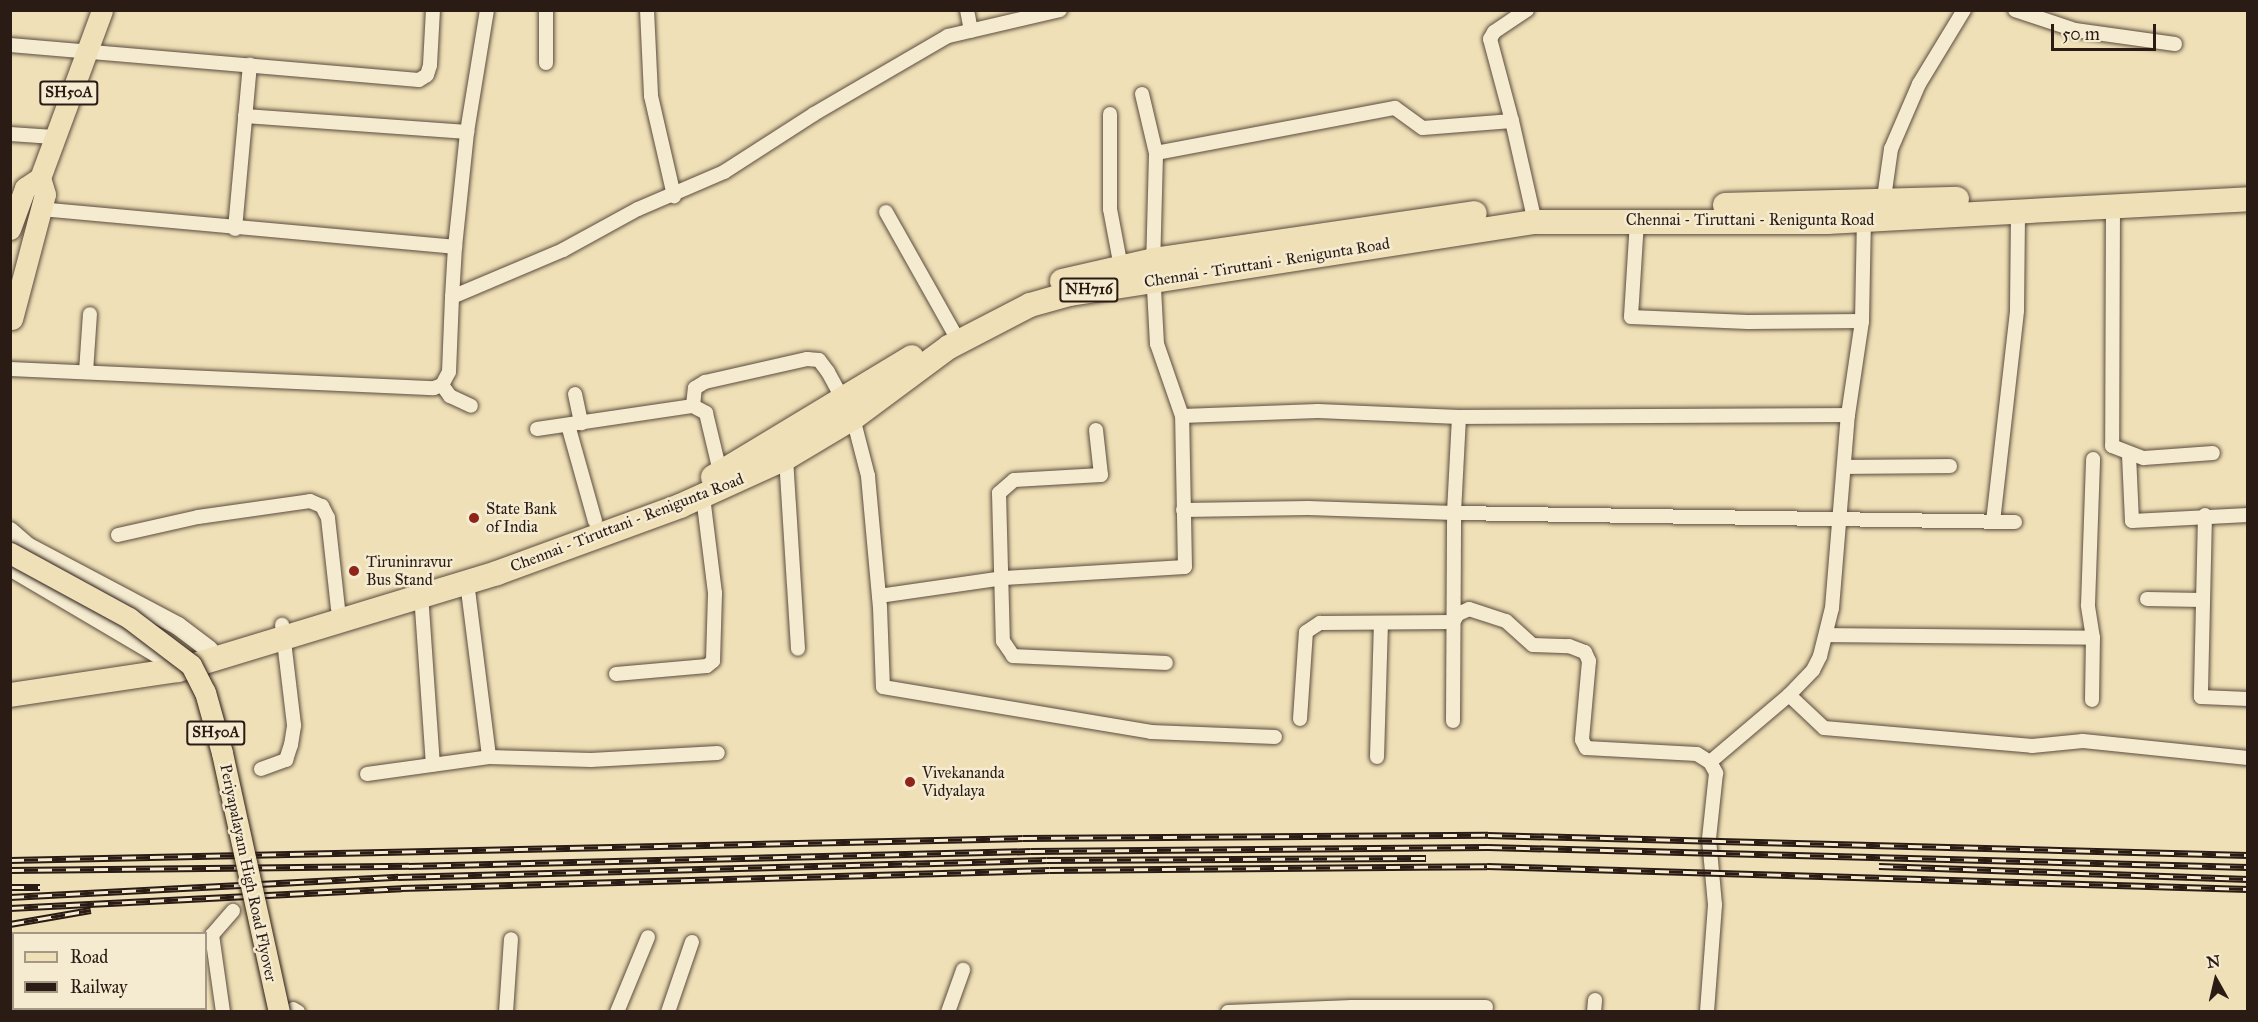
<!DOCTYPE html>
<style>
body{margin:0}
#map{position:relative;width:2258px;height:1022px;overflow:hidden;background:#efe0b7;font-family:"IM FELL Great Primer",serif}
div>[style]{position:absolute}
[style*='--x']{left:calc(var(--x)*1px);top:calc(var(--y)*1px);width:calc(var(--w)*1px);rotate:calc(var(--a)*1deg)}
.roads{filter:drop-shadow(0 0 2px #5b4c3e) drop-shadow(0 0 2px #5b4c3e)}
.street>*{height:14px;margin:-7px;padding:0 7px;transform-origin:7px;border-radius:7px;background:#f5ebd0}
.secondary>*{height:18px;margin:-9px;padding:0 9px;transform-origin:9px;border-radius:9px;background:#f5ebd0}
.primary>*{height:21px;margin:-10.5px;padding:0 10.5px;transform-origin:10.5px;border-radius:10.5px;background:#efe0b7}
.highway>*{height:24px;margin:-12px;padding:0 12px;transform-origin:12px;border-radius:12px;background:#efe0b7}
.rail>*{height:7px;margin-top:-3.5px;transform-origin:0;background:repeating-linear-gradient(90deg,#f5ebd0 0 14px,#2a1b15 0 28px);box-sizing:border-box;border-block:2px solid #2a1b15}
.bridges{filter:drop-shadow(0 0 2px #2a1b15) drop-shadow(0 0 2px #2a1b15)}
.primary-bridge>*{height:21px;margin:-10.5px;padding:0 10.5px;transform-origin:10.5px;border-radius:10.5px;background:#efe0b7}
.dots>*{width:16px;height:16px;translate:-50% -50%;box-sizing:border-box;border:3px solid #f5ebd0;border-radius:50%}
span{translate:-50% -50%;white-space:nowrap;text-align:center;line-height:1.15;-webkit-text-stroke:5px #f5ebd0;paint-order:stroke}
.shield-label span{padding:2px 4px;background:#f5ebd0;border:2px solid;border-radius:4px;-webkit-text-stroke-width:0}
.shield-label{font-size:15px;color:#2a1b15;font-weight:700}
.street-label{font-size:16px;color:#2a1b15}
.poi-label{font-size:16px;color:#2a1b15}
.left{translate:0 -50%;text-align:left}
.frame{position:absolute;inset:0;border:12px solid #2a1b15;pointer-events:none}
.legend{position:absolute;left:12px;top:932px;width:195px;height:78px;box-sizing:border-box;background:#f5ebd0;border:2px solid #a49885;margin:0;padding:8px 10px;list-style:none;font-size:18px;color:#2a1b15}
.legend li{display:flex;align-items:center;gap:12px;height:30px}
.legend b{width:30px;border:2px solid #a49885}
.north{position:absolute;left:2186px;top:950px;width:60px;height:60px;-webkit-text-stroke:4px #f5ebd0;paint-order:stroke;rotate:352deg;font-size:16px;font-weight:700;line-height:24px;text-align:center;color:#2a1b15}
.north::after{content:'';display:block;margin:auto;width:21px;height:27px;background:#2a1b15;clip-path:polygon(50% 0,100% 100%,50% 72%,0 100%)}
.scale{position:absolute;left:2051px;top:24px;width:105px;height:27px;box-sizing:border-box;border:3px solid #2a1b15;border-top:0;padding-left:8px;font-size:18px;line-height:21px;white-space:nowrap;color:#2a1b15;-webkit-text-stroke:4px #f5ebd0;paint-order:stroke}
</style>
<div id="map">
<div class="roads">
<div class="street">
<i style="--x:647;--y:10;--w:86;--a:87.3"></i>
<i style="--x:651;--y:96;--w:103;--a:77"></i>
<i style="--x:967;--y:10;--w:21;--a:79"></i>
<i style="--x:2015;--y:10;--w:63;--a:18.4"></i>
<i style="--x:2075;--y:30;--w:101;--a:8"></i>
<i style="--x:10;--y:45;--w:410;--a:4.9"></i>
<i style="--x:419;--y:80;--w:9;--a:-32"></i>
<i style="--x:427;--y:75;--w:10;--a:-73"></i>
<i style="--x:430;--y:65;--w:55;--a:-86.9"></i>
<i style="--x:546;--y:63;--w:53;--a:-90"></i>
<i style="--x:1142;--y:94;--w:61;--a:76.7"></i>
<i style="--x:1110;--y:114;--w:95;--a:90"></i>
<i style="--x:1110;--y:209;--w:59;--a:79.3"></i>
<i style="--x:245;--y:116;--w:223;--a:4.1"></i>
<i style="--x:1512;--y:121;--w:85;--a:-105"></i>
<i style="--x:1490;--y:39;--w:8;--a:-60"></i>
<i style="--x:1494;--y:32;--w:40;--a:-34"></i>
<i style="--x:10;--y:134;--w:44;--a:3.9"></i>
<i style="--x:1883;--y:205;--w:57;--a:-81.9"></i>
<i style="--x:1891;--y:149;--w:71;--a:-66.7"></i>
<i style="--x:1919;--y:84;--w:87;--a:-58.7"></i>
<i style="--x:2113;--y:205;--w:241;--a:90.2"></i>
<i style="--x:2112;--y:446;--w:34;--a:21"></i>
<i style="--x:2144;--y:458;--w:69;--a:-4.1"></i>
<i style="--x:40;--y:209;--w:417;--a:5.2"></i>
<i style="--x:455;--y:247;--w:50;--a:93.4"></i>
<i style="--x:452;--y:297;--w:121;--a:-22.9"></i>
<i style="--x:563;--y:250;--w:85;--a:-28.7"></i>
<i style="--x:638;--y:209;--w:94;--a:-23.3"></i>
<i style="--x:724;--y:172;--w:107;--a:-32.8"></i>
<i style="--x:814;--y:114;--w:155;--a:-30.2"></i>
<i style="--x:948;--y:36;--w:115;--a:-13.1"></i>
<i style="--x:886;--y:212;--w:137;--a:60.6"></i>
<i style="--x:1637;--y:221;--w:96;--a:93.6"></i>
<i style="--x:1631;--y:317;--w:117;--a:2.4"></i>
<i style="--x:1748;--y:322;--w:114;--a:-0.5"></i>
<i style="--x:235;--y:229;--w:165;--a:-84.8"></i>
<i style="--x:455;--y:247;--w:116;--a:-84"></i>
<i style="--x:467;--y:132;--w:124;--a:-80.7"></i>
<i style="--x:10;--y:369;--w:424;--a:2.6"></i>
<i style="--x:434;--y:388;--w:9;--a:-21"></i>
<i style="--x:442;--y:385;--w:15;--a:-62"></i>
<i style="--x:449;--y:372;--w:75;--a:-87.7"></i>
<i style="--x:86;--y:372;--w:58;--a:-86.1"></i>
<i style="--x:442;--y:385;--w:14;--a:54"></i>
<i style="--x:450;--y:396;--w:23;--a:25"></i>
<i style="--x:575;--y:394;--w:30;--a:78"></i>
<i style="--x:693;--y:406;--w:18;--a:-84"></i>
<i style="--x:695;--y:388;--w:12;--a:-31"></i>
<i style="--x:705;--y:382;--w:105;--a:-12.7"></i>
<i style="--x:807;--y:359;--w:12;--a:5"></i>
<i style="--x:819;--y:360;--w:15;--a:53"></i>
<i style="--x:828;--y:372;--w:52;--a:61.5"></i>
<i style="--x:853;--y:418;--w:60;--a:75.5"></i>
<i style="--x:868;--y:476;--w:132;--a:84.8"></i>
<i style="--x:880;--y:607;--w:80;--a:87.9"></i>
<i style="--x:883;--y:687;--w:272;--a:9.5"></i>
<i style="--x:1151;--y:732;--w:124;--a:2.3"></i>
<i style="--x:1182;--y:416;--w:136;--a:-2.1"></i>
<i style="--x:1318;--y:411;--w:141;--a:2.4"></i>
<i style="--x:1459;--y:417;--w:96;--a:93"></i>
<i style="--x:1454;--y:513;--w:146;--a:-178"></i>
<i style="--x:1308;--y:508;--w:125;--a:179.1"></i>
<i style="--x:1459;--y:417;--w:389;--a:-0.3"></i>
<i style="--x:1848;--y:415;--w:95;--a:-81.5"></i>
<i style="--x:1862;--y:321;--w:101;--a:-88.9"></i>
<i style="--x:568;--y:425;--w:100;--a:74.3"></i>
<i style="--x:537;--y:429;--w:158;--a:-8.4"></i>
<i style="--x:693;--y:406;--w:15;--a:28"></i>
<i style="--x:706;--y:413;--w:65;--a:76.6"></i>
<i style="--x:1096;--y:430;--w:45;--a:83.7"></i>
<i style="--x:1101;--y:475;--w:87;--a:176.7"></i>
<i style="--x:1014;--y:480;--w:20;--a:139"></i>
<i style="--x:999;--y:493;--w:148;--a:88.5"></i>
<i style="--x:1003;--y:641;--w:18;--a:56"></i>
<i style="--x:1013;--y:656;--w:153;--a:2.6"></i>
<i style="--x:2129;--y:455;--w:66;--a:87.4"></i>
<i style="--x:2132;--y:521;--w:116;--a:-3"></i>
<i style="--x:786;--y:458;--w:191;--a:86.4"></i>
<i style="--x:1844;--y:467;--w:106;--a:-0.5"></i>
<i style="--x:2205;--y:515;--w:182;--a:91.3"></i>
<i style="--x:2201;--y:697;--w:47;--a:2.4"></i>
<i style="--x:1993;--y:522;--w:213;--a:-83.5"></i>
<i style="--x:2017;--y:310;--w:99;--a:-89.4"></i>
<i style="--x:118;--y:535;--w:82;--a:-12.7"></i>
<i style="--x:198;--y:517;--w:113;--a:-8.1"></i>
<i style="--x:310;--y:501;--w:13;--a:23"></i>
<i style="--x:322;--y:506;--w:13;--a:63"></i>
<i style="--x:328;--y:518;--w:91;--a:83.7"></i>
<i style="--x:467;--y:582;--w:176;--a:82.8"></i>
<i style="--x:489;--y:757;--w:102;--a:1.7"></i>
<i style="--x:591;--y:760;--w:127;--a:-3.2"></i>
<i style="--x:421;--y:594;--w:171;--a:86"></i>
<i style="--x:879;--y:596;--w:126;--a:-8.2"></i>
<i style="--x:1004;--y:578;--w:181;--a:-3.5"></i>
<i style="--x:1185;--y:567;--w:151;--a:-91.1"></i>
<i style="--x:1182;--y:416;--w:76;--a:-109.1"></i>
<i style="--x:1157;--y:344;--w:75;--a:-93.1"></i>
<i style="--x:1153;--y:269;--w:116;--a:-88.5"></i>
<i style="--x:1156;--y:153;--w:243;--a:-10.7"></i>
<i style="--x:1395;--y:108;--w:34;--a:36"></i>
<i style="--x:1423;--y:128;--w:89;--a:-4.5"></i>
<i style="--x:1512;--y:121;--w:104;--a:77.2"></i>
<i style="--x:2147;--y:599;--w:55;--a:1"></i>
<i style="--x:1827;--y:635;--w:266;--a:0.6"></i>
<i style="--x:616;--y:674;--w:91;--a:-5"></i>
<i style="--x:707;--y:666;--w:8;--a:-40"></i>
<i style="--x:713;--y:661;--w:68;--a:-88.3"></i>
<i style="--x:715;--y:593;--w:98;--a:-97.1"></i>
<i style="--x:1789;--y:695;--w:48;--a:43.3"></i>
<i style="--x:1824;--y:728;--w:209;--a:4.9"></i>
<i style="--x:2032;--y:746;--w:51;--a:-5.6"></i>
<i style="--x:2083;--y:741;--w:166;--a:5.9"></i>
<i style="--x:2092;--y:700;--w:62;--a:-89.1"></i>
<i style="--x:2093;--y:638;--w:33;--a:-99"></i>
<i style="--x:2088;--y:605;--w:146;--a:-88"></i>
<i style="--x:1300;--y:719;--w:87;--a:-86.1"></i>
<i style="--x:1306;--y:632;--w:17;--a:-33"></i>
<i style="--x:1320;--y:623;--w:133;--a:-0.4"></i>
<i style="--x:1453;--y:622;--w:9;--a:-58"></i>
<i style="--x:1458;--y:614;--w:12;--a:-24"></i>
<i style="--x:1469;--y:609;--w:39;--a:18"></i>
<i style="--x:1506;--y:621;--w:36;--a:42"></i>
<i style="--x:1533;--y:645;--w:36;--a:2"></i>
<i style="--x:1569;--y:646;--w:17;--a:21"></i>
<i style="--x:1585;--y:652;--w:10;--a:66"></i>
<i style="--x:1589;--y:661;--w:79;--a:95.1"></i>
<i style="--x:1582;--y:740;--w:9;--a:63"></i>
<i style="--x:1586;--y:748;--w:111;--a:3.1"></i>
<i style="--x:1697;--y:754;--w:15;--a:32"></i>
<i style="--x:1710;--y:762;--w:13;--a:61"></i>
<i style="--x:1716;--y:773;--w:66;--a:96.1"></i>
<i style="--x:1709;--y:839;--w:66;--a:84.8"></i>
<i style="--x:1715;--y:905;--w:107;--a:94.3"></i>
<i style="--x:1453;--y:721;--w:208;--a:-89.7"></i>
<i style="--x:1454;--y:513;--w:561;--a:0.92"></i>
<i style="--x:1377;--y:757;--w:134;--a:-88.3"></i>
<i style="--x:1710;--y:762;--w:104;--a:-40.3"></i>
<i style="--x:1789;--y:695;--w:35;--a:-46"></i>
<i style="--x:1813;--y:670;--w:16;--a:-63"></i>
<i style="--x:1820;--y:656;--w:49;--a:-76"></i>
<i style="--x:1832;--y:608;--w:194;--a:-85.3"></i>
<i style="--x:261;--y:769;--w:27;--a:-20"></i>
<i style="--x:286;--y:760;--w:16;--a:-72"></i>
<i style="--x:291;--y:745;--w:20;--a:-81"></i>
<i style="--x:294;--y:725;--w:101;--a:-96.8"></i>
<i style="--x:367;--y:774;--w:123;--a:-7.9"></i>
<i style="--x:10;--y:1001;--w:4;--a:-14"></i>
<i style="--x:1352;--y:1007;--w:134;--a:0"></i>
<i style="--x:293;--y:1009;--w:6;--a:31"></i>
<i style="--x:223;--y:1012;--w:78;--a:-98.1"></i>
<i style="--x:212;--y:935;--w:32;--a:-49"></i>
<i style="--x:506;--y:1012;--w:73;--a:-86.1"></i>
<i style="--x:617;--y:1012;--w:81;--a:-67.5"></i>
<i style="--x:668;--y:1012;--w:74;--a:-71.1"></i>
<i style="--x:948;--y:1012;--w:45;--a:-70.3"></i>
<i style="--x:1228;--y:1012;--w:124;--a:-2.3"></i>
<i style="--x:1352;--y:1007;--w:5;--a:101"></i>
<i style="--x:1594;--y:1012;--w:12;--a:-85"></i>
</div>
<div class="secondary">
<i style="--x:10;--y:531;--w:23;--a:41"></i>
<i style="--x:27;--y:546;--w:171;--a:27.9"></i>
<i style="--x:178;--y:626;--w:39;--a:37"></i>
<i style="--x:10;--y:567;--w:183;--a:30.5"></i>
</div>
<div class="primary">
<i style="--x:10;--y:229;--w:44;--a:-69.9"></i>
<i style="--x:25;--y:188;--w:18;--a:-34"></i>
<i style="--x:12;--y:319;--w:129;--a:-75.2"></i>
<i style="--x:45;--y:194;--w:17;--a:-107"></i>
<i style="--x:40;--y:178;--w:179;--a:-69.7"></i>
</div>
<div class="highway">
<i style="--x:1725;--y:205;--w:232;--a:-1.5"></i>
<i style="--x:1062;--y:281;--w:94;--a:-12.9"></i>
<i style="--x:1154;--y:260;--w:324;--a:-8.3"></i>
<i style="--x:713;--y:477;--w:232;--a:-31.1"></i>
<i style="--x:10;--y:695;--w:170;--a:-8.5"></i>
<i style="--x:178;--y:670;--w:333;--a:-16.9"></i>
<i style="--x:497;--y:573;--w:195;--a:-20.1"></i>
<i style="--x:680;--y:506;--w:116;--a:-24.4"></i>
<i style="--x:786;--y:458;--w:78;--a:-30.8"></i>
<i style="--x:853;--y:418;--w:119;--a:-36.5"></i>
<i style="--x:949;--y:347;--w:91;--a:-27.4"></i>
<i style="--x:1030;--y:305;--w:41;--a:-15.8"></i>
<i style="--x:1069;--y:294;--w:472;--a:-8.8"></i>
<i style="--x:1535;--y:222;--w:292;--a:0"></i>
<i style="--x:1827;--y:222;--w:422;--a:-3.1"></i>
</div>
</div>
<div class="rail">
<i style="--x:10;--y:860;--w:1013;--a:-1.24"></i>
<i style="--x:1023;--y:838;--w:465;--a:-0.4"></i>
<i style="--x:1488;--y:835;--w:760;--a:1.51"></i>
<i style="--x:1879;--y:866;--w:369;--a:2"></i>
<i style="--x:10;--y:870;--w:399;--a:-0.6"></i>
<i style="--x:409;--y:866;--w:622;--a:-1.38"></i>
<i style="--x:1031;--y:851;--w:457;--a:-0.5"></i>
<i style="--x:1488;--y:847;--w:760;--a:1.51"></i>
<i style="--x:10;--y:887;--w:30;--a:0"></i>
<i style="--x:10;--y:897;--w:389;--a:-3"></i>
<i style="--x:398;--y:877;--w:649;--a:-1.5"></i>
<i style="--x:1047;--y:860;--w:379;--a:-0.3"></i>
<i style="--x:10;--y:908;--w:392;--a:-2.9"></i>
<i style="--x:401;--y:888;--w:649;--a:-1.59"></i>
<i style="--x:1050;--y:870;--w:437;--a:-0.5"></i>
<i style="--x:1487;--y:866;--w:761;--a:1.73"></i>
<i style="--x:10;--y:924;--w:82;--a:-9.8"></i>
</div>
<div class="bridges">
<div class="primary-bridge">
<i style="--x:10;--y:553;--w:136;--a:28.6"></i>
<i style="--x:129;--y:618;--w:78;--a:37.2"></i>
<i style="--x:191;--y:665;--w:30;--a:63"></i>
<i style="--x:205;--y:692;--w:63;--a:74.4"></i>
<i style="--x:222;--y:753;--w:265;--a:77.6"></i>
</div>
</div>
<div class="dots">
<i style="left:474px;top:518px;background:#8f2418"></i>
<i style="left:354px;top:571px;background:#8f2418"></i>
<i style="left:910px;top:782px;background:#8f2418"></i>
</div>
<div class="shield-label">
<span style="left:69px;top:93px">SH50A</span>
<span style="left:1089px;top:290px">NH716</span>
<span style="left:216px;top:733px">SH50A</span>
</div>
<div class="street-label">
<span style="left:1750px;top:220px">Chennai - Tiruttani - Renigunta Road</span>
<span style="left:1267px;top:263px;rotate:-9deg">Chennai - Tiruttani - Renigunta Road</span>
<span style="left:627px;top:523px;rotate:-21deg">Chennai - Tiruttani - Renigunta Road</span>
<span style="left:248px;top:873px;rotate:78deg">Periyapalayam High Road Flyover</span>
</div>
<div class="poi-label">
<span class="left" style="left:486px;top:518px">State Bank<br>of India</span>
<span class="left" style="left:366px;top:571px">Tiruninravur<br>Bus Stand</span>
<span class="left" style="left:922px;top:782px">Vivekananda<br>Vidyalaya</span>
</div>
<div class="frame"></div>
<ul class="legend">
<li><b style="height:8px;background:#efe0b7"></b>Road</li>
<li><b style="height:8px;background:#2a1b15"></b>Railway</li>
</ul>
<div class="north">N</div>
<div class="scale">50 m</div>
</div>
